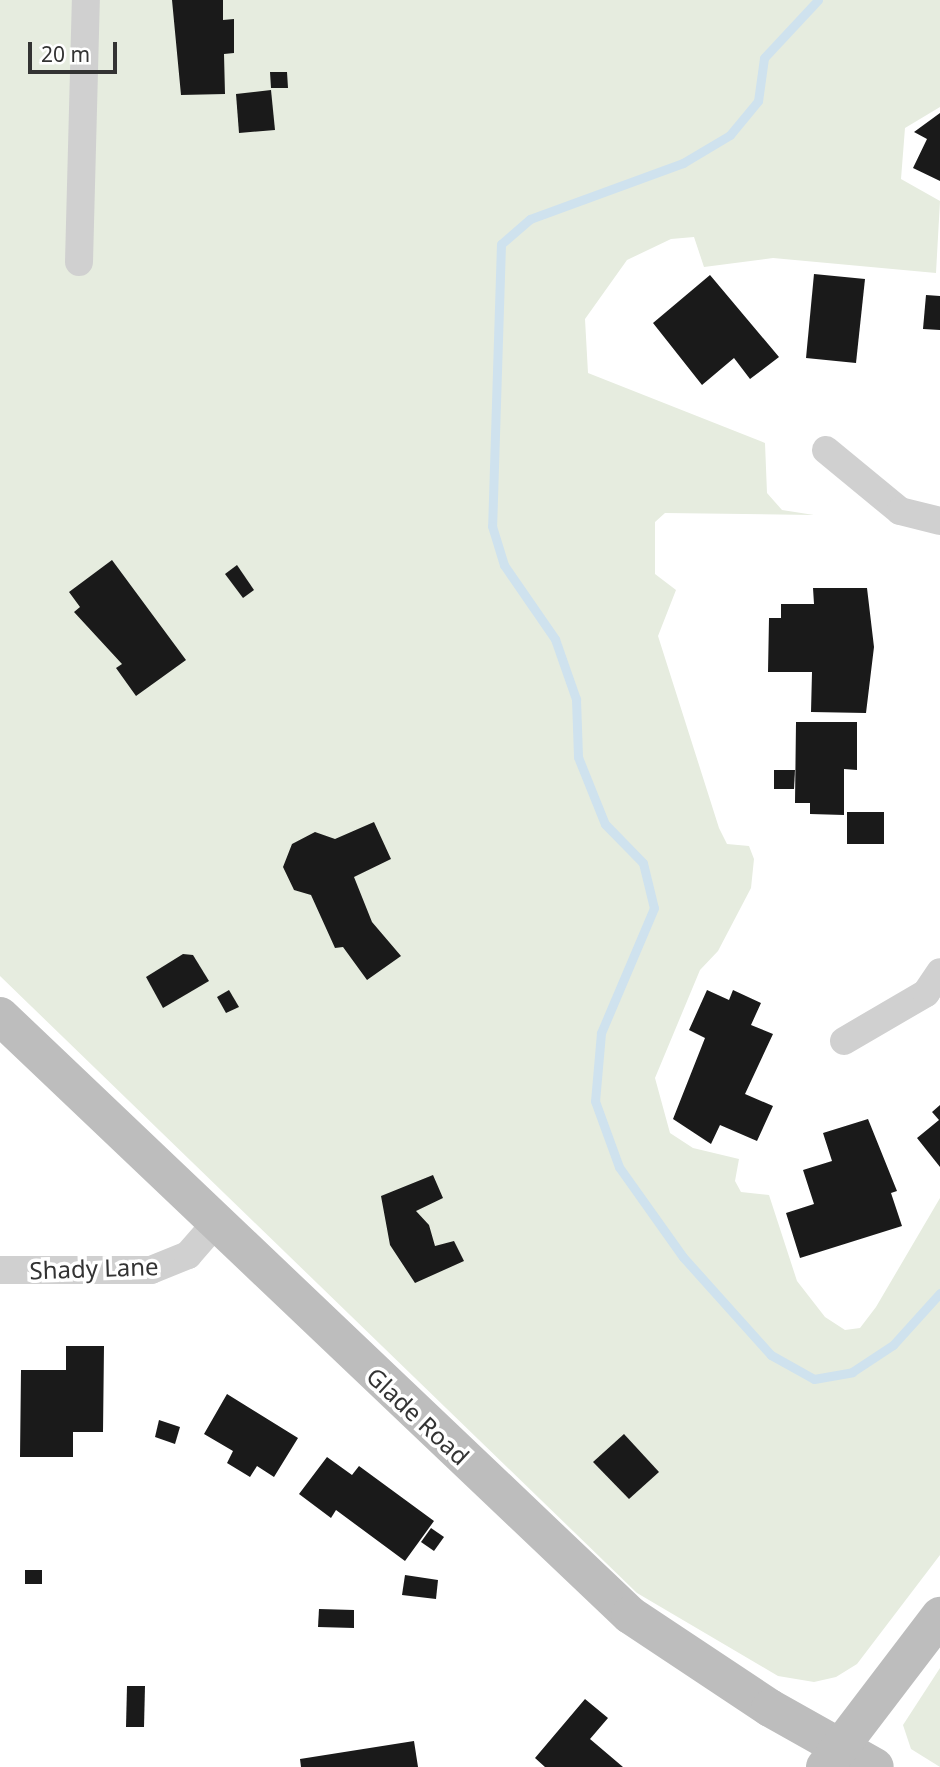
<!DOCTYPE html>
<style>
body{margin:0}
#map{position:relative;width:940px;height:1767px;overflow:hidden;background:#fff;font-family:"Noto Sans",sans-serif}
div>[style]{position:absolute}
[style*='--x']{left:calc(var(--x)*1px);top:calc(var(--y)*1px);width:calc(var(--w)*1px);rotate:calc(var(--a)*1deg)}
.green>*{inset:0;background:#e6ecdf}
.stream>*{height:9px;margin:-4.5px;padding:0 4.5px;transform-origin:4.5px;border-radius:4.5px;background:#cfe2ee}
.building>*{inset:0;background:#1a1a1a}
.street>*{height:28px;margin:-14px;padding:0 14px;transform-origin:14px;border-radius:14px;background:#d0d0d0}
.secondary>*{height:38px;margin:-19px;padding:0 19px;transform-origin:19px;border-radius:19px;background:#bdbdbd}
span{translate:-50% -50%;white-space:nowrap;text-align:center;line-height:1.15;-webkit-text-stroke:7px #fff;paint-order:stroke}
.street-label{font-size:24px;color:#333}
.scale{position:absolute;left:28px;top:42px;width:89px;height:32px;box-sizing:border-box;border:4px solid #333;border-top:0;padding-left:9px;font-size:21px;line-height:24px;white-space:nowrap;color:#333;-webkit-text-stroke:5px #fff;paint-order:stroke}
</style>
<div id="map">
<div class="green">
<i style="clip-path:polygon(0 0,940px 0,940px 107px,905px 128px,901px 179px,940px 201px,936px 273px,773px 258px,704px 267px,694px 237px,671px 239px,627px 260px,585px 319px,588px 373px,765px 443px,767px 493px,782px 510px,814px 515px,665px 513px,655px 522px,655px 574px,676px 590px,658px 636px,719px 828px,727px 844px,749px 846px,754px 859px,751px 888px,718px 951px,700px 970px,655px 1078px,670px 1133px,693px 1148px,739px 1159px,735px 1181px,741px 1192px,769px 1195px,797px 1281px,825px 1317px,845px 1330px,860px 1328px,876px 1307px,940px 1198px,940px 1555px,857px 1664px,836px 1677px,814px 1682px,778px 1676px,637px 1593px,0 976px)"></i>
<i style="clip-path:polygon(940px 1668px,940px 1767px,911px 1749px,903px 1725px)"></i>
</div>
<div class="stream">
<i style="--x:818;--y:0;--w:79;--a:133"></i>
<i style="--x:764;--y:58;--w:43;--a:97.9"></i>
<i style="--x:758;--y:101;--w:44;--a:129.5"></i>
<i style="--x:730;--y:135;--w:55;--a:149.2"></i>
<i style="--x:683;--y:163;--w:163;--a:159.9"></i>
<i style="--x:530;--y:219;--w:38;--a:139"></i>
<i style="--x:501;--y:244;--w:282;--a:91.8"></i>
<i style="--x:492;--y:526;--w:41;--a:72.9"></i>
<i style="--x:504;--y:565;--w:90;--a:55.4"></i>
<i style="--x:555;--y:639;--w:64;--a:70.7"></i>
<i style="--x:576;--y:699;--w:58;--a:88"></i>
<i style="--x:578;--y:757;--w:72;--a:68.1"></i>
<i style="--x:605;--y:824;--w:54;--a:45.7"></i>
<i style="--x:643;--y:863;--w:46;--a:76.3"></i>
<i style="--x:654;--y:908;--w:136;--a:113"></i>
<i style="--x:601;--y:1033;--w:68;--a:95"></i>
<i style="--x:595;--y:1101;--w:70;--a:70"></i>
<i style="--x:619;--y:1167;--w:110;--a:54.6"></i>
<i style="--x:683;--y:1257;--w:132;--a:48.1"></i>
<i style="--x:771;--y:1355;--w:49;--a:29.2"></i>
<i style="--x:814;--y:1379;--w:39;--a:-10"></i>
<i style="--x:852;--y:1372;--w:49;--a:-33.4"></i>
<i style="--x:893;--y:1345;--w:70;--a:-47.9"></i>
</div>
<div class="building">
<i style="clip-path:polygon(172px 0,223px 0,223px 20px,234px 19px,234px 53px,224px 54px,225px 94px,181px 95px)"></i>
<i style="clip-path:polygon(270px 72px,287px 72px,288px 88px,271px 88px)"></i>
<i style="clip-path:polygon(271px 90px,275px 130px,239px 133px,236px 94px)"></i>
<i style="clip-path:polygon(940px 113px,940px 181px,913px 168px,927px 139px,914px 132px)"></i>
<i style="clip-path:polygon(814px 274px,865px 279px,856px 363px,806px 358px)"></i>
<i style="clip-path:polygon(710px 275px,779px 357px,750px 379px,734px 358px,702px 385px,653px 323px)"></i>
<i style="clip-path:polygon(926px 295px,940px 296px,940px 330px,923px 329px)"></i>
<i style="clip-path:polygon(112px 560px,186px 660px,136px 696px,116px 668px,122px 664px,74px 612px,80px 607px,69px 592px)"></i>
<i style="clip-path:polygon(237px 565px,254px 590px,243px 598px,225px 574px)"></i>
<i style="clip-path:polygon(813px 588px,867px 588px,874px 647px,866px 713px,811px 712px,812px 672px,768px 672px,769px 618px,781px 618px,781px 604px,814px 604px)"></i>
<i style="clip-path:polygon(796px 722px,857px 722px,857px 770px,844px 769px,844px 815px,810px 814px,810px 803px,795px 803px)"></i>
<i style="clip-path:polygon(774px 770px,795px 770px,794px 789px,774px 789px)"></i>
<i style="clip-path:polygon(847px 812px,884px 812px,884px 844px,847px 844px)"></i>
<i style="clip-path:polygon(374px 822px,391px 859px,354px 877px,372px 922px,401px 956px,367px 980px,343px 947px,335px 948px,311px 895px,294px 890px,283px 867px,292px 844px,315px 832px,335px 839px)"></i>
<i style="clip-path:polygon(183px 954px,193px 955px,209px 981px,163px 1008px,146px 977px)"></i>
<i style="clip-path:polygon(229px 990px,239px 1007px,226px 1013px,217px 997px)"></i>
<i style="clip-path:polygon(707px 990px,729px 1000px,733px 990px,761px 1003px,751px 1025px,773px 1034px,745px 1094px,773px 1106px,757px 1141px,720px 1125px,711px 1144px,673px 1119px,705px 1038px,689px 1030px)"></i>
<i style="clip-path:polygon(940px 1105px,940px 1167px,917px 1138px,939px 1120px,932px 1112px)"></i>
<i style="clip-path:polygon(868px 1119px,897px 1191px,891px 1193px,902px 1226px,800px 1258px,786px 1213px,814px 1204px,803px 1170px,832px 1161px,823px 1133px)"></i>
<i style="clip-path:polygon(433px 1175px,443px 1198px,416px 1211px,429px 1225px,435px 1246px,454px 1241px,464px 1261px,415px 1283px,390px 1245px,381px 1196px)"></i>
<i style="clip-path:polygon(66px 1346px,104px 1346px,103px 1432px,73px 1432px,73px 1457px,20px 1457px,21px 1370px,66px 1370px)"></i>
<i style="clip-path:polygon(227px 1394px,298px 1438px,274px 1477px,257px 1466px,250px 1477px,227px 1463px,233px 1451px,204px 1434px)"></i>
<i style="clip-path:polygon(159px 1420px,180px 1427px,175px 1444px,155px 1437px)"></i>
<i style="clip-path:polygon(624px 1434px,659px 1472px,629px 1499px,593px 1462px)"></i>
<i style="clip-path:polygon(327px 1457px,352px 1475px,359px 1466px,434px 1521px,405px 1561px,336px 1510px,331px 1518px,299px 1494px)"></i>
<i style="clip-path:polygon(431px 1528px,444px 1537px,434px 1551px,421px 1542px)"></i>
<i style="clip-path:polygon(25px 1570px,42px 1570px,42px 1584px,25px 1584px)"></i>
<i style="clip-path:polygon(405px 1575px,438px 1580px,436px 1599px,402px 1595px)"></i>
<i style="clip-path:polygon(319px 1609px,354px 1610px,354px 1628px,318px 1627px)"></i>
<i style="clip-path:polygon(127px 1686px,145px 1686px,144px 1727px,126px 1727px)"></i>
<i style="clip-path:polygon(585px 1699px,608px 1718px,590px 1739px,623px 1767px,545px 1767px,535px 1758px)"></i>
<i style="clip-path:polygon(414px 1741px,418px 1767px,301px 1767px,300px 1759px)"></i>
</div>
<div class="street">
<i style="--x:79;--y:262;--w:262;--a:-88.5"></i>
<i style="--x:826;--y:450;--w:96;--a:39.5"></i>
<i style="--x:900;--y:511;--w:41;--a:14"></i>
<i style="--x:844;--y:1041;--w:95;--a:-30.3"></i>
<i style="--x:926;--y:993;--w:25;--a:-56"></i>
<i style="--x:0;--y:1270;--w:151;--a:0"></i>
<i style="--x:151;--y:1270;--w:40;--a:-22"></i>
<i style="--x:188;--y:1255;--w:40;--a:-49"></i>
</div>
<div class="secondary">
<i style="--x:0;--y:1016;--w:869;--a:43.56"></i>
<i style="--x:630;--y:1615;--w:168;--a:33.6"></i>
<i style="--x:770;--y:1708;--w:120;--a:29.3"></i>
<i style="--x:825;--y:1767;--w:190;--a:-52.7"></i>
</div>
<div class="street-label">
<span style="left:94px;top:1268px;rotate:-2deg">Shady Lane</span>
<span style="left:418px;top:1416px;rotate:43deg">Glade Road</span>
</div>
<div class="scale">20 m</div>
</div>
